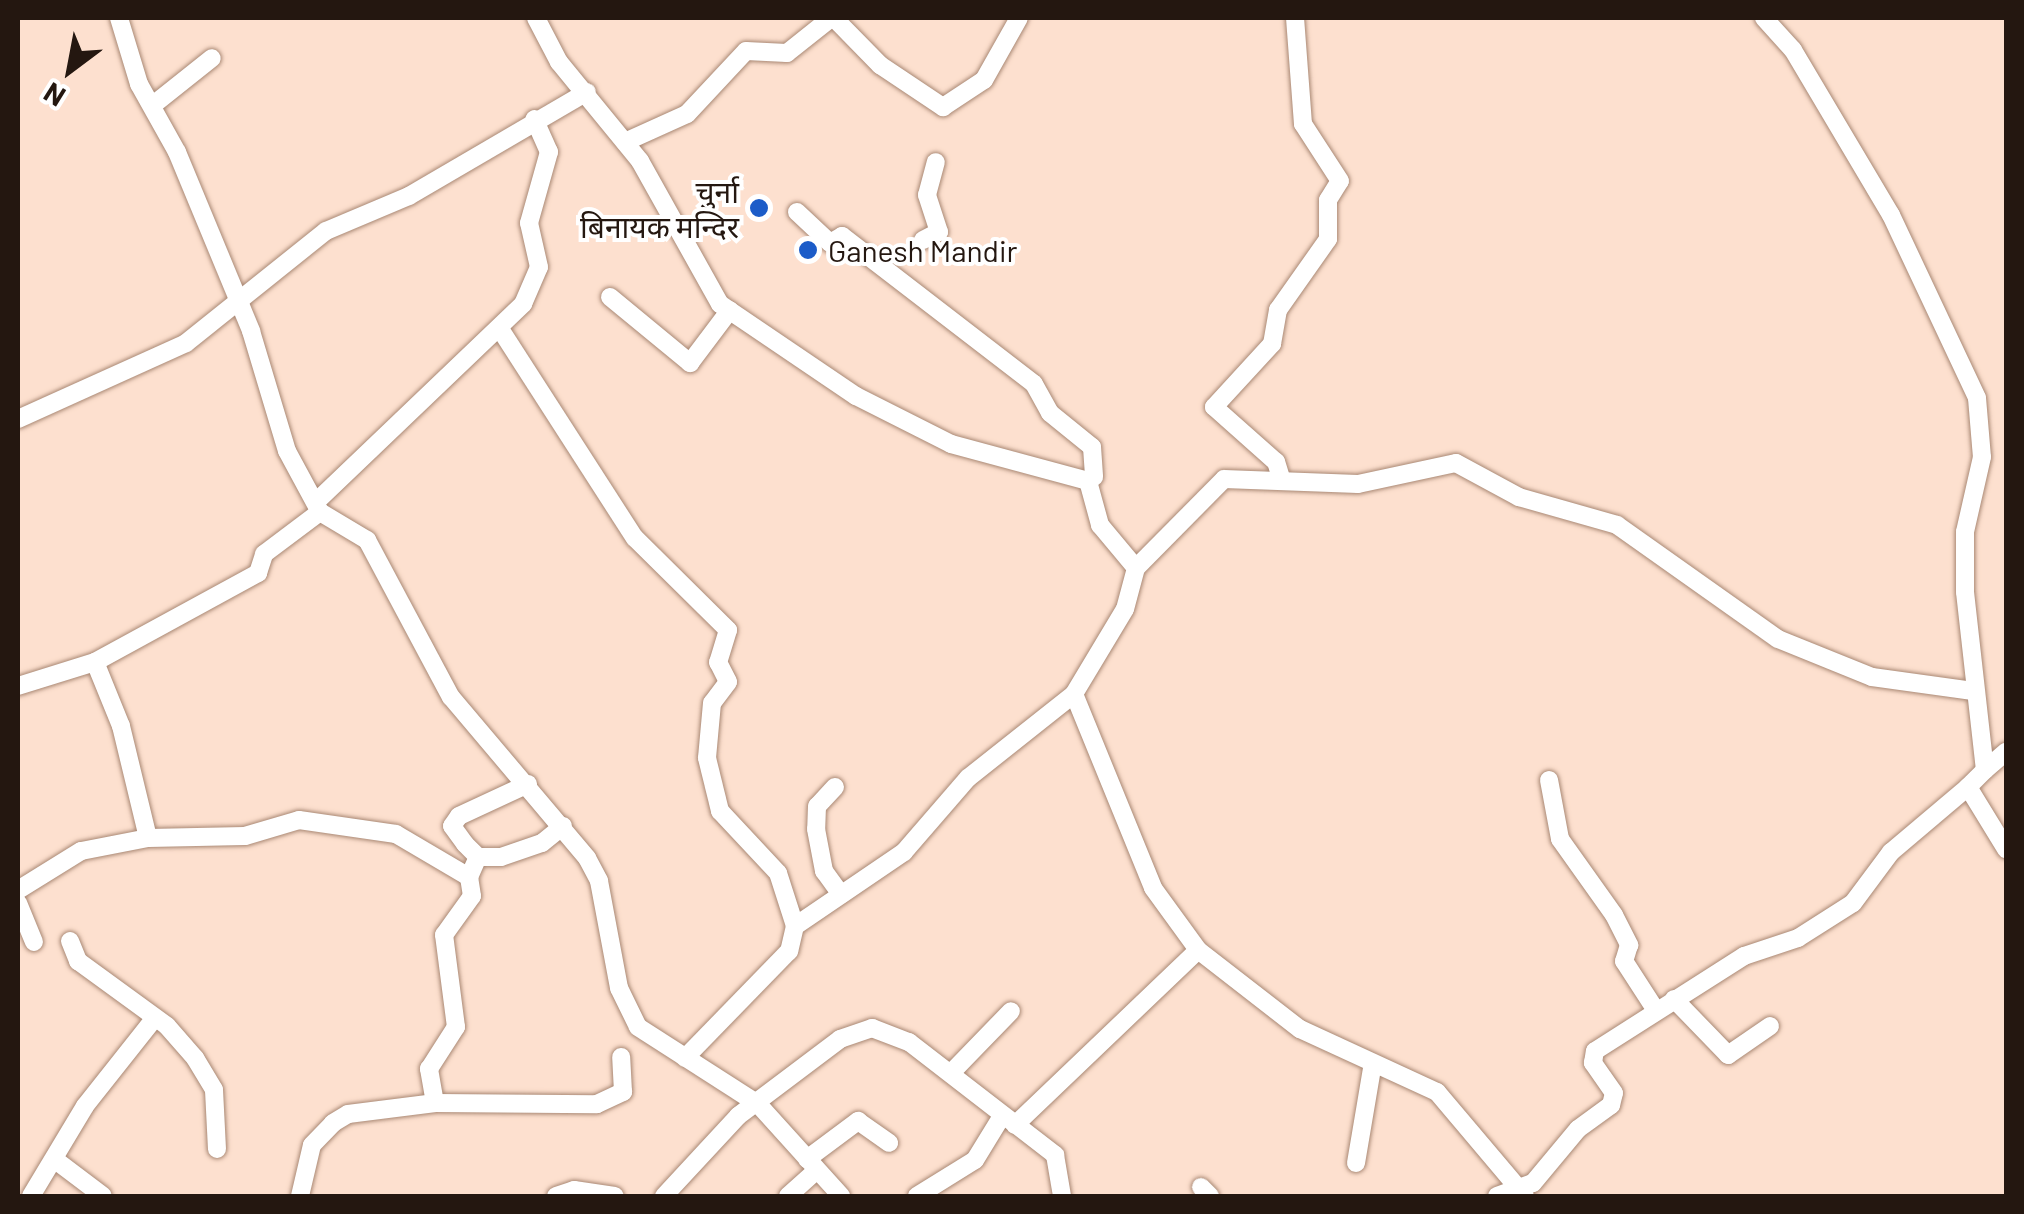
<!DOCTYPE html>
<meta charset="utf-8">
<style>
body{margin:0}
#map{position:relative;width:2024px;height:1214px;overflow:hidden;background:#fde0cf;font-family:Barlow,"Noto Sans Devanagari",sans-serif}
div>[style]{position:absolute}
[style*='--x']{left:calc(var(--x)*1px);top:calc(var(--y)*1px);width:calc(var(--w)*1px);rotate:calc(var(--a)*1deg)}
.roads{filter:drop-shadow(0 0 2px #a98874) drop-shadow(0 0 2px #a98874)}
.minor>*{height:18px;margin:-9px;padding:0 9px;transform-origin:9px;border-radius:9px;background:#fff}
.dots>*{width:28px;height:28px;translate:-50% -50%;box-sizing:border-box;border:5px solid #fff;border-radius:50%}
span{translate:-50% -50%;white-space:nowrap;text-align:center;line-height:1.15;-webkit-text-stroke:8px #fff;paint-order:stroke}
.poi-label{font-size:30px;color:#241710}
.right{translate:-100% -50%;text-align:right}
.left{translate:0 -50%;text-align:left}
.frame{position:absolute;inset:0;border:20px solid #241710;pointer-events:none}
.north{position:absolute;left:20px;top:20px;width:100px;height:100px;-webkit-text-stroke:8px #fff;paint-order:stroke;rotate:212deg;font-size:28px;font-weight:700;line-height:40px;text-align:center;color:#241710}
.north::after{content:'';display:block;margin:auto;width:35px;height:45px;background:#241710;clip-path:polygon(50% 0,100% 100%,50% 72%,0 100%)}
</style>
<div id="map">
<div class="roads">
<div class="minor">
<i style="--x:119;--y:18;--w:69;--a:73.1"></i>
<i style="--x:139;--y:84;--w:78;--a:60.8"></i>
<i style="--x:177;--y:152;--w:194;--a:67.5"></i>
<i style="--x:251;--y:331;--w:125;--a:73.3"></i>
<i style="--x:287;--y:451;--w:69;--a:61.6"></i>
<i style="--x:320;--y:512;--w:55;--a:30.8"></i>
<i style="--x:367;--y:540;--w:178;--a:61.9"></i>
<i style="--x:451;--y:697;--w:211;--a:49.8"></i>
<i style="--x:587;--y:858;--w:26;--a:62"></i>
<i style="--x:599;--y:881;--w:109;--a:79.4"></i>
<i style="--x:619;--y:988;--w:43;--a:64"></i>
<i style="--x:638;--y:1027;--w:143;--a:32.7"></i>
<i style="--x:758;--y:1104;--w:124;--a:47.9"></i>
<i style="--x:536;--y:18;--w:50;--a:62.4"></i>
<i style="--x:559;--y:62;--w:128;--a:50.7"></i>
<i style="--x:640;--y:161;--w:164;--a:60.8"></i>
<i style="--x:720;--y:304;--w:164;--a:34.1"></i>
<i style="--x:856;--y:396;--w:106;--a:26.8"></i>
<i style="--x:951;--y:444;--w:142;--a:15.1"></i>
<i style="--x:1088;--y:481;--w:46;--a:74.7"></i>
<i style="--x:1100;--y:525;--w:56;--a:50.1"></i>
<i style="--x:1136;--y:568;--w:42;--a:105"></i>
<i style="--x:1125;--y:609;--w:99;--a:121"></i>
<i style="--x:1074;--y:694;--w:135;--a:141.6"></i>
<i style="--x:968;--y:778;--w:98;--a:130.9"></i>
<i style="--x:904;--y:852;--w:132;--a:145.8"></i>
<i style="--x:795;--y:926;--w:26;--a:103"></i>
<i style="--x:789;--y:951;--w:149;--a:134.2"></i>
<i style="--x:834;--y:18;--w:66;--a:45.6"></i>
<i style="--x:880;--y:65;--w:76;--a:33.7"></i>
<i style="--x:943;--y:107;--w:49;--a:-33.4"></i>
<i style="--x:984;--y:80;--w:71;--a:-60.6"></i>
<i style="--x:1764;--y:18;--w:43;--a:47.8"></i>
<i style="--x:1793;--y:50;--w:192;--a:59.3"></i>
<i style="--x:1891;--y:215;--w:202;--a:64.8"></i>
<i style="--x:1977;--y:398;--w:59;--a:85.2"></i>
<i style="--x:1982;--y:457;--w:77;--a:102.8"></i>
<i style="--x:1965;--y:532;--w:60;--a:90"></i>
<i style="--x:1965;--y:592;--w:179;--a:83.6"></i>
<i style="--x:1985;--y:770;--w:24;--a:135"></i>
<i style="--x:1968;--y:787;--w:73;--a:58.5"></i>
<i style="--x:153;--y:105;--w:75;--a:-38.5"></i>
<i style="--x:625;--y:142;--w:68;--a:-24.3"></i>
<i style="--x:687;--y:114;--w:86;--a:-46.9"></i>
<i style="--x:746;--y:51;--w:41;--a:2.8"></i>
<i style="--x:787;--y:53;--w:56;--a:-38.5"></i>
<i style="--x:797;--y:212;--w:45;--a:43.2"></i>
<i style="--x:830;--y:243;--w:14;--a:-30"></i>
<i style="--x:842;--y:236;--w:242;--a:37.6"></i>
<i style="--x:1034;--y:384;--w:33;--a:61"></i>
<i style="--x:1050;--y:413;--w:54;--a:39"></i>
<i style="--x:1092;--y:447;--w:30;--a:86"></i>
<i style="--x:923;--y:240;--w:18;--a:-27"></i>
<i style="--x:939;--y:232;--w:39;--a:-108"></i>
<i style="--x:927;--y:195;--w:34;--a:-75"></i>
<i style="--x:610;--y:297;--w:104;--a:39.5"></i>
<i style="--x:690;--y:363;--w:66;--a:-53"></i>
<i style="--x:502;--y:332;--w:245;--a:57.2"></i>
<i style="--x:635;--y:538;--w:131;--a:44.7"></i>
<i style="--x:728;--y:630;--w:34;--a:107"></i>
<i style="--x:718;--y:662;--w:22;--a:63"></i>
<i style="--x:728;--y:682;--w:26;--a:127"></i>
<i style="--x:712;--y:703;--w:55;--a:95.2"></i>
<i style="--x:707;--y:758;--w:55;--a:76.2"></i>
<i style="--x:720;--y:811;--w:85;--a:46.9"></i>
<i style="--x:778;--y:873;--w:56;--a:72.2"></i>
<i style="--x:18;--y:419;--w:184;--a:-24.3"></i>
<i style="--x:186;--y:343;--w:179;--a:-38.7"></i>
<i style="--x:326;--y:231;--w:90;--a:-22.9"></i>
<i style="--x:409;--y:196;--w:206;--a:-30.3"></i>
<i style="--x:1281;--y:478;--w:17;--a:-107"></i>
<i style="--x:1276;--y:462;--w:83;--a:-138.4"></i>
<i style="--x:1214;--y:407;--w:86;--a:-47.4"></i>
<i style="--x:1272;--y:344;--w:35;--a:-80"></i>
<i style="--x:1278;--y:310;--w:87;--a:-54.8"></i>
<i style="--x:1328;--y:239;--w:39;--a:-90"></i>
<i style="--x:1328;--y:200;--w:22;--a:-58"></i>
<i style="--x:1340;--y:181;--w:68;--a:-123"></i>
<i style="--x:1303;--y:124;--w:106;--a:-94.3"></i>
<i style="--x:318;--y:500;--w:284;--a:-43.7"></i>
<i style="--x:523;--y:304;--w:40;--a:-66.6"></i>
<i style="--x:539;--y:267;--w:45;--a:-102.8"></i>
<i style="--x:529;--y:223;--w:74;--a:-74.3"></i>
<i style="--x:549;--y:152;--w:36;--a:-114"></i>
<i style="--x:1136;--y:568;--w:125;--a:-45.3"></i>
<i style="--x:1224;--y:479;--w:134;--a:2.1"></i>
<i style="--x:1358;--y:484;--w:100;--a:-12.1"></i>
<i style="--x:1456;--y:463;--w:72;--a:28.4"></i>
<i style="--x:1519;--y:497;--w:102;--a:15.9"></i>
<i style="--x:1617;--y:525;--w:197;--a:35.3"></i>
<i style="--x:1778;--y:639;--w:101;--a:22"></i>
<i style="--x:1872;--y:677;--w:102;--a:7.9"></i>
<i style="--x:95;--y:662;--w:186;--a:-28.6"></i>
<i style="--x:258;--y:573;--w:20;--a:-72"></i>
<i style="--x:264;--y:554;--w:70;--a:-36.9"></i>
<i style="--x:18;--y:686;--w:81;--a:-17.3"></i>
<i style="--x:95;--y:662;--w:69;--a:67.9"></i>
<i style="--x:121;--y:726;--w:115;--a:76.4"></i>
<i style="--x:148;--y:838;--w:68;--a:169"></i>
<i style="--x:81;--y:851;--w:74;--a:148.2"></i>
<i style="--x:1074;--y:694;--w:209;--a:67.8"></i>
<i style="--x:1153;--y:888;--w:77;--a:54"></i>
<i style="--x:1198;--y:950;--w:129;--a:37.8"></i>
<i style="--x:1300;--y:1029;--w:151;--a:24.7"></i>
<i style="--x:1437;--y:1092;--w:136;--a:49.8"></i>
<i style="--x:1985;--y:770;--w:28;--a:-41"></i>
<i style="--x:1549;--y:780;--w:60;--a:79.4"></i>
<i style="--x:1560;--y:839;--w:93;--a:54.6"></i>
<i style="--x:1614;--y:915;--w:34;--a:63"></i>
<i style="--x:1629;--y:945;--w:17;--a:107"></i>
<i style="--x:1624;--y:961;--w:57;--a:57.1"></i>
<i style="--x:528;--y:784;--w:76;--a:155.1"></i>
<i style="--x:459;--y:816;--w:12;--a:125"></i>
<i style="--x:452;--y:826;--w:22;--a:54"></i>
<i style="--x:465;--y:844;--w:18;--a:45"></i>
<i style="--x:478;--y:857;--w:23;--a:0"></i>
<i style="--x:501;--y:857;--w:43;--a:-18.9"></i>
<i style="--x:542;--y:843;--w:27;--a:-39"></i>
<i style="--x:835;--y:787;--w:26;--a:133"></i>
<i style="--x:817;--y:806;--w:23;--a:92"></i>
<i style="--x:816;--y:829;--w:43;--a:79.2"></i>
<i style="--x:824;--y:871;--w:29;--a:54"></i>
<i style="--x:148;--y:838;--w:97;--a:-1.2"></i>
<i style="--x:245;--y:836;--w:56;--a:-16.5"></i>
<i style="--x:299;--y:820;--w:98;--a:8.2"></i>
<i style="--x:396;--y:834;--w:85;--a:30.5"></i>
<i style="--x:18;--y:903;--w:42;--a:67.7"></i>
<i style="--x:70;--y:941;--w:22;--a:68"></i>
<i style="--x:78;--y:961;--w:110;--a:36.1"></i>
<i style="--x:167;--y:1026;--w:43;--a:48.8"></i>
<i style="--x:195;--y:1058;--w:37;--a:59"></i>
<i style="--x:214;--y:1090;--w:59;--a:87.1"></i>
<i style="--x:1674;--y:999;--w:78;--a:46"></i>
<i style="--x:1728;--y:1055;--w:51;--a:-34.6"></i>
<i style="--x:951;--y:1073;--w:86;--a:-45.9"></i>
<i style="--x:435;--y:1103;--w:162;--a:0.4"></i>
<i style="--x:597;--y:1104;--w:29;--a:-25"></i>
<i style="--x:623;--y:1092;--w:35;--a:-93"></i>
<i style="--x:1015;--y:1125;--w:253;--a:-43.7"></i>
<i style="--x:54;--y:1159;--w:61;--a:37.1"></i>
<i style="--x:807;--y:1159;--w:64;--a:-36.7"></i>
<i style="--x:858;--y:1121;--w:38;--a:35"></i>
<i style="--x:1356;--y:1163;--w:101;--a:-80.4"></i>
<i style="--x:1201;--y:1187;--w:13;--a:45"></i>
<i style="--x:31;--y:1196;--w:105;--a:-59"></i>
<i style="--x:85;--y:1106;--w:111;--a:-51.6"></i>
<i style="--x:300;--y:1196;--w:52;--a:-76.8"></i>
<i style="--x:312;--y:1145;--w:30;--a:-46"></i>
<i style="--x:333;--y:1123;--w:17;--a:-31"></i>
<i style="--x:348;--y:1114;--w:88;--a:-7.2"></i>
<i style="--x:435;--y:1103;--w:35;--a:-100"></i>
<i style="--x:429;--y:1069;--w:50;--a:-57.3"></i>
<i style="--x:456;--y:1027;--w:93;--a:-97.4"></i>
<i style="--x:444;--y:935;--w:48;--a:-54.3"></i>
<i style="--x:472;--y:896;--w:19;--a:-99"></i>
<i style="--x:469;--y:877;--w:22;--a:-66"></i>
<i style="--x:556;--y:1196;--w:19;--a:-18"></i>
<i style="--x:574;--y:1190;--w:41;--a:8.3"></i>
<i style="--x:664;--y:1196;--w:109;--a:-47.2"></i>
<i style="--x:738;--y:1116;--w:128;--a:-37"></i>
<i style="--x:840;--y:1039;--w:34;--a:-19"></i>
<i style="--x:872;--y:1028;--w:40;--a:21"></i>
<i style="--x:909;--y:1042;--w:185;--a:37.7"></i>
<i style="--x:1055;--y:1155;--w:42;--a:80.3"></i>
<i style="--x:788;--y:1196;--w:38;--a:-42"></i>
<i style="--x:917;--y:1196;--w:68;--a:-31.8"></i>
<i style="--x:975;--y:1160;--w:52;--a:-58.5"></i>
<i style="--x:1497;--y:1196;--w:38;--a:-20"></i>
<i style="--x:1533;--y:1183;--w:70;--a:-50.2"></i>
<i style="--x:1578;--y:1129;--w:41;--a:-36"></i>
<i style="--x:1611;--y:1105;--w:12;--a:-76"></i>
<i style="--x:1614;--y:1093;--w:37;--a:-125"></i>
<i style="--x:1593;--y:1063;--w:12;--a:-81"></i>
<i style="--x:1595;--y:1051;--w:177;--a:-32.5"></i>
<i style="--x:1744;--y:956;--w:57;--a:-18.4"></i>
<i style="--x:1798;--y:938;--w:65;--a:-32.5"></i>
<i style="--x:1853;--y:903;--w:64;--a:-53.3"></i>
<i style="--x:1891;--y:852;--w:101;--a:-40.2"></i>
</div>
</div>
<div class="dots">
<i style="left:759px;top:208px;background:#1c5cc8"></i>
<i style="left:808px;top:250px;background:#1c5cc8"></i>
</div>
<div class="poi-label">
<span class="right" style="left:739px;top:208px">चुर्ना<br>बिनायक मन्दिर</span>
<span class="left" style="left:828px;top:250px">Ganesh Mandir</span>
</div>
<div class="frame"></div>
<div class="north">N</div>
</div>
